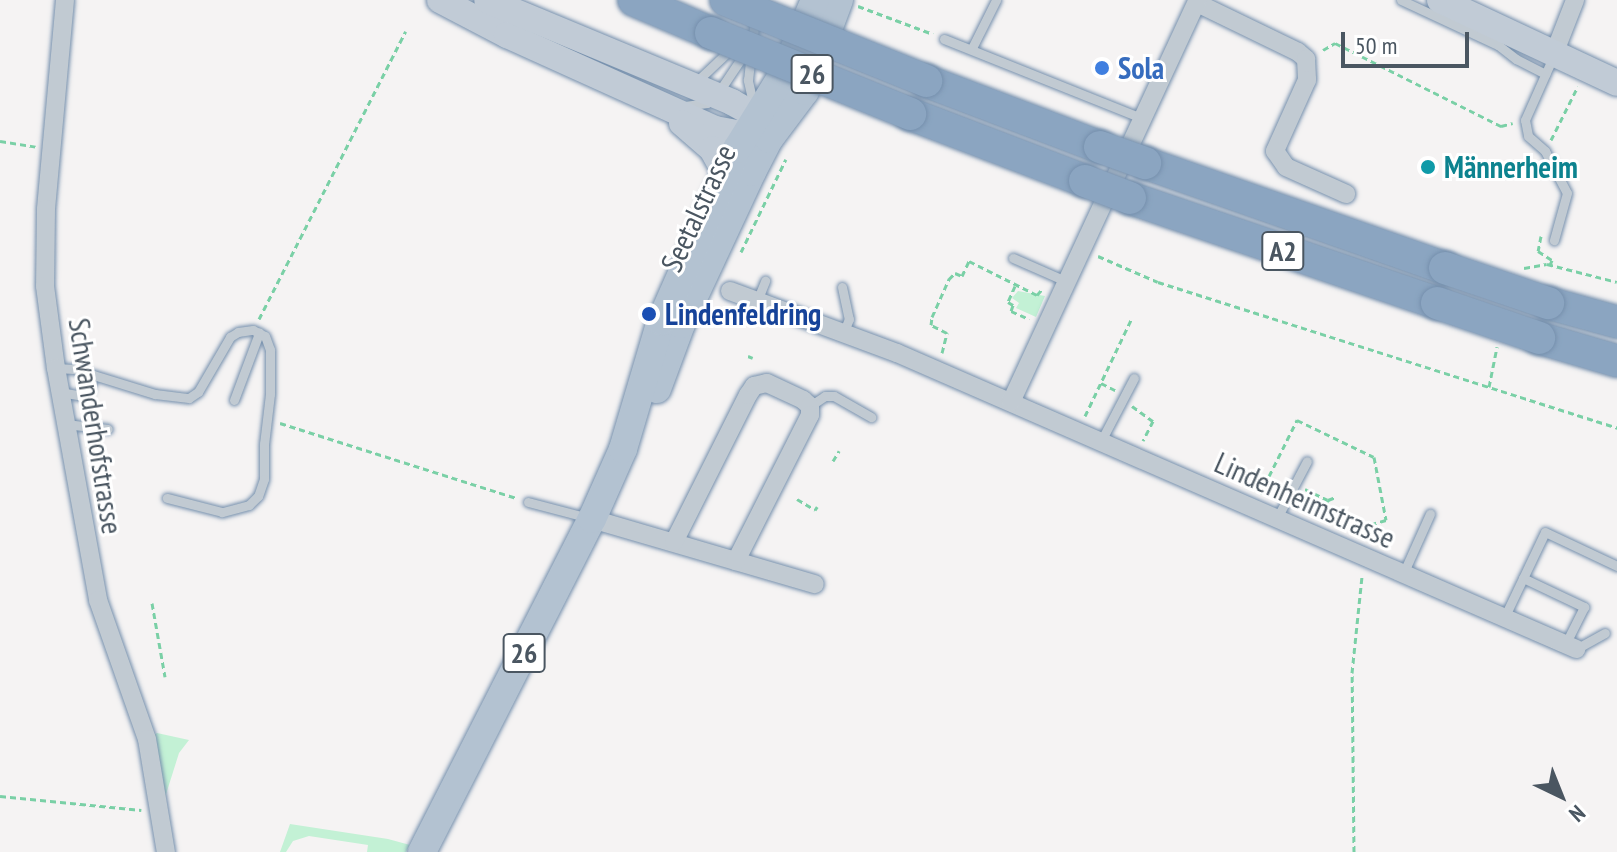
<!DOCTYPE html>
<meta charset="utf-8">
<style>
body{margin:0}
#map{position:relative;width:1617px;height:852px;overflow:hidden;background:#f5f3f3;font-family:"PT Sans Narrow",sans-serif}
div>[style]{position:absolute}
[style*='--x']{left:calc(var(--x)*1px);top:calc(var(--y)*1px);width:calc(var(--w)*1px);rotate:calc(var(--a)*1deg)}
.green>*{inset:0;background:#c3f1d5}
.path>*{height:3px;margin-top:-1.5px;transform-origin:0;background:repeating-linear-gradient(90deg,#7ad0a6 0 6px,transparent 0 10px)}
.roads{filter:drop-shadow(0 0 2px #7690ad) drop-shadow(0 0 2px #7690ad)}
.lane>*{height:9px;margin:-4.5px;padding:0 4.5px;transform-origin:4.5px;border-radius:4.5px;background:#c1cad2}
.street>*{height:18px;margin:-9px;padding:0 9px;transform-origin:9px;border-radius:9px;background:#c1cad2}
.secondary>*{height:26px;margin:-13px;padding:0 13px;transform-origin:13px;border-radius:13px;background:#c1cbd6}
.primary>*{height:28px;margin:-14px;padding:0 14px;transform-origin:14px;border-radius:14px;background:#b3c2d1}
.highway>*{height:32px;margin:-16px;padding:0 16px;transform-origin:16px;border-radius:16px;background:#8ba5c1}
.bridges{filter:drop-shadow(0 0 2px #7690ad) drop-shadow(0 0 2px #7690ad)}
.highway-bridge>*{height:32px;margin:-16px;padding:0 16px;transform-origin:16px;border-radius:16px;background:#8ba5c1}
.dots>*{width:22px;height:22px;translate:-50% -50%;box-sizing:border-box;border:4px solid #fff;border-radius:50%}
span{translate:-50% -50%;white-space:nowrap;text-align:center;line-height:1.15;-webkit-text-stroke:6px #fff;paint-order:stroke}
.shield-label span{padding:2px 6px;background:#fff;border:2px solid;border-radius:6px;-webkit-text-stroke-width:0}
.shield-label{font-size:28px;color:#4a5661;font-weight:700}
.shop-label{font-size:30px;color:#366cbe;font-weight:700}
.left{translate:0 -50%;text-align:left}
.culture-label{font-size:30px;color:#0d838f;font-weight:700}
.street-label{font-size:30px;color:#4a5661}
.transit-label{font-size:30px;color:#164399;font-weight:700}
.north{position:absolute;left:1521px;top:756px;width:80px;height:80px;-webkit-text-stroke:6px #fff;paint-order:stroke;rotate:137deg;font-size:22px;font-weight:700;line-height:32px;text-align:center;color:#4a5661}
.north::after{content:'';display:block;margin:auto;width:28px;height:36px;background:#4a5661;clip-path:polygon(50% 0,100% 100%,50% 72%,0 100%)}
.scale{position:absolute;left:1341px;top:32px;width:128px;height:36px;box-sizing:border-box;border:4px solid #4a5661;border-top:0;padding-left:10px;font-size:24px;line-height:28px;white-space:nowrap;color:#4a5661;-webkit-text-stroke:6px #fff;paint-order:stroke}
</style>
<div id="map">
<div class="green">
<i style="clip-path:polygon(1018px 291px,1045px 296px,1036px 317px,1016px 308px,1019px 303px,1012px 298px)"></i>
<i style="clip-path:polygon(157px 733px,189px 740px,179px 753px,162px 807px,152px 736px)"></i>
<i style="clip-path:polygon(290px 824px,388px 839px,410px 845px,406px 852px,367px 852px,368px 845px,309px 836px,293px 841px,286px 852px,280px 852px)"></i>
</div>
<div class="path">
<i style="--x:858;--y:6;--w:80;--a:20.5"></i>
<i style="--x:1323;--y:50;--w:14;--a:-30"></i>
<i style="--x:1335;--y:43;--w:186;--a:26.6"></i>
<i style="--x:1501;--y:126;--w:12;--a:-14"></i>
<i style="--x:1551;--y:140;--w:60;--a:-63.4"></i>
<i style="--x:0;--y:141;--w:36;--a:9"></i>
<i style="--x:1541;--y:236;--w:15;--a:101"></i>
<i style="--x:1538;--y:251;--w:17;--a:33"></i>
<i style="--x:1552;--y:260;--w:5;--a:112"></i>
<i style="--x:741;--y:252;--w:103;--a:-64.2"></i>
<i style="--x:1098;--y:256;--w:65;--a:23.4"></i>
<i style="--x:1158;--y:282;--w:482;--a:17.6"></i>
<i style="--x:1524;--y:268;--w:23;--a:-10"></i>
<i style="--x:1547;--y:264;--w:72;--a:14.4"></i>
<i style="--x:1015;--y:286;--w:17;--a:114"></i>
<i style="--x:1008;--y:302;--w:6;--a:31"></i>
<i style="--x:1013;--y:305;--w:6;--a:108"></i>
<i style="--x:1011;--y:311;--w:20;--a:24"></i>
<i style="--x:259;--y:319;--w:323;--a:-63"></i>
<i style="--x:942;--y:353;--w:21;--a:-76"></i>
<i style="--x:947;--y:333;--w:18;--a:-153"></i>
<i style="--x:931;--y:325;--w:8;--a:-83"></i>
<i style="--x:932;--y:317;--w:42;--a:-65.9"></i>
<i style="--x:949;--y:279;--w:8;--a:-45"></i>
<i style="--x:955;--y:273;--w:8;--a:23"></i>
<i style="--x:962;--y:276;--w:17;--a:-65"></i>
<i style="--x:969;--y:261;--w:76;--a:26.6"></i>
<i style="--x:1037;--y:295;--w:9;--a:-49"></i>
<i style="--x:748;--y:356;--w:5;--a:22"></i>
<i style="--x:1101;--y:383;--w:16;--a:27"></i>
<i style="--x:1489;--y:387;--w:41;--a:-78.7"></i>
<i style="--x:1132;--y:406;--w:26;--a:36"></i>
<i style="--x:1153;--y:421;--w:22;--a:117"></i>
<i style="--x:1085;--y:416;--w:109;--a:-64.4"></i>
<i style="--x:280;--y:423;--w:249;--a:17.6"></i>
<i style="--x:833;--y:461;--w:12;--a:-59"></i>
<i style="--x:1305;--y:489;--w:25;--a:26"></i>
<i style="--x:1328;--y:500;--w:19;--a:115"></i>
<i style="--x:1260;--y:494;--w:83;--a:-63.4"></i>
<i style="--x:1297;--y:420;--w:85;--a:25.7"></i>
<i style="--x:1374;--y:457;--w:64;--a:79.2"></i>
<i style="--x:1386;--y:520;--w:36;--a:164"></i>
<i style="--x:797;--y:499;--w:21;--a:31"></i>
<i style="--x:815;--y:510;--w:4;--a:-56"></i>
<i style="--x:1328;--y:500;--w:9;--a:-21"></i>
<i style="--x:1373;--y:523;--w:20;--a:79"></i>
<i style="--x:152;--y:603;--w:75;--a:80"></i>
<i style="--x:0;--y:796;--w:142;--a:5.7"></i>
<i style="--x:1354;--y:852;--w:179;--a:-90.6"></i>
<i style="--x:1352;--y:673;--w:98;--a:-84.1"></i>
</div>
<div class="roads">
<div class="lane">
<i style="--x:1401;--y:0;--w:107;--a:24.9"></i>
<i style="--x:1498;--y:45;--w:23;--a:38"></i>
<i style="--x:1516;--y:59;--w:33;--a:27"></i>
<i style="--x:944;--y:39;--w:215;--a:21.8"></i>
<i style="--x:972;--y:48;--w:54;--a:-63.4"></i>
<i style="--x:1553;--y:57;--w:69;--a:114"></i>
<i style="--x:1525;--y:120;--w:16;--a:79"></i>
<i style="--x:1528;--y:136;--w:23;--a:41"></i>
<i style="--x:1545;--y:151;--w:47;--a:62.4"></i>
<i style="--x:1567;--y:193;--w:49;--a:105.5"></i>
<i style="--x:696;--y:82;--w:48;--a:-43.3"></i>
<i style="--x:685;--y:106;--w:22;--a:-8"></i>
<i style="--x:707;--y:103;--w:11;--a:-38"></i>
<i style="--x:716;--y:96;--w:50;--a:-56.3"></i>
<i style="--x:754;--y:107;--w:28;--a:-103"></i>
<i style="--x:748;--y:80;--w:61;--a:-83.5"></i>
<i style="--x:1013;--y:258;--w:60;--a:23.6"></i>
<i style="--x:842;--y:287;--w:33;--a:78"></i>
<i style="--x:849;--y:319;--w:15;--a:113"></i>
<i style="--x:757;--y:301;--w:22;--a:-68"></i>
<i style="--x:56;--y:368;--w:18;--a:3"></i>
<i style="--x:74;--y:369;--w:85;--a:17.2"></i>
<i style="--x:155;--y:394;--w:34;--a:7"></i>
<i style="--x:189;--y:398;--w:11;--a:-34"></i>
<i style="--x:198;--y:392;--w:64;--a:-59.8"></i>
<i style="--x:230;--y:337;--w:9;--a:-32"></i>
<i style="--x:238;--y:332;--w:15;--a:-8"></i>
<i style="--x:253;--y:330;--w:13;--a:27"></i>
<i style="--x:265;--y:336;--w:15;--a:70"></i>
<i style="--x:270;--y:350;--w:44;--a:90"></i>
<i style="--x:270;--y:394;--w:50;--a:96.8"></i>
<i style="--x:264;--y:444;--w:35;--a:90"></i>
<i style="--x:264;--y:479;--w:18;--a:109"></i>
<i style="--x:258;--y:496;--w:13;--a:135"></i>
<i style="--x:249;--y:505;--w:28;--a:165"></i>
<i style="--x:222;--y:512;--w:57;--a:-165.7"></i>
<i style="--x:60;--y:392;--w:27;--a:10"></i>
<i style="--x:87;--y:397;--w:23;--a:-75"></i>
<i style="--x:234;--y:400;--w:72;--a:-69.5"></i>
<i style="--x:810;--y:406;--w:18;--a:-34"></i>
<i style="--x:825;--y:396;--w:9;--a:0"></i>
<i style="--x:834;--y:396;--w:43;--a:29.6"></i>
<i style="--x:66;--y:424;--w:42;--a:6.8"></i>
<i style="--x:1101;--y:441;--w:71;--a:-62.4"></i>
<i style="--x:528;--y:502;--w:63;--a:14.7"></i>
<i style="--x:1277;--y:518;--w:64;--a:-62.2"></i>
<i style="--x:1403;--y:574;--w:66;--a:-65.8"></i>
<i style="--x:1523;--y:578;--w:68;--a:25.4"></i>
<i style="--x:1584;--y:607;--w:42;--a:116.6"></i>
<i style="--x:1504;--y:618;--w:95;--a:-64.5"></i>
<i style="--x:1545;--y:532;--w:80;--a:25.3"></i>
<i style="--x:1576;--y:649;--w:33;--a:-29"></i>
</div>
<div class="street">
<i style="--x:65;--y:0;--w:210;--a:95.2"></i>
<i style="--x:46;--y:209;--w:77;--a:90.7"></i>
<i style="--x:45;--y:286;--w:83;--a:82.4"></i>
<i style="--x:56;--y:368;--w:236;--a:79.7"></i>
<i style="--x:98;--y:600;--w:147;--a:70.6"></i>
<i style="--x:147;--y:739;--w:115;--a:80.5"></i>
<i style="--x:1197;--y:3;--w:112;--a:25.9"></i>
<i style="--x:1298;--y:52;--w:11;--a:41"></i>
<i style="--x:1306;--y:59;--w:21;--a:87"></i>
<i style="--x:1307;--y:80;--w:78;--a:114.3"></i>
<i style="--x:1275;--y:151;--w:19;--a:55"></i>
<i style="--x:1286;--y:167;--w:66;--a:24.2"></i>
<i style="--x:1554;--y:54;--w:58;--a:-68.7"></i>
<i style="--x:730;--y:291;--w:178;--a:20.4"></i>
<i style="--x:897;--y:353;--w:741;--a:23.55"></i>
<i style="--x:1011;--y:402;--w:443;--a:-65.1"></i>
<i style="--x:592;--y:519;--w:232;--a:16.3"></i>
<i style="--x:674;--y:542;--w:165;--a:-63.3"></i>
<i style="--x:748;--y:395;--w:11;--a:-56"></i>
<i style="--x:754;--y:386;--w:13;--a:-13"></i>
<i style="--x:767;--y:383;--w:40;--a:25"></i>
<i style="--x:803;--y:400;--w:9;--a:41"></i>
<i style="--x:810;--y:406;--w:9;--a:90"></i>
<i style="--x:810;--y:415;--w:164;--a:116.9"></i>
</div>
<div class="secondary">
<i style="--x:440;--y:0;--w:76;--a:27.6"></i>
<i style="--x:507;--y:35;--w:228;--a:24.3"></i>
<i style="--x:715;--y:129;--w:55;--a:10.5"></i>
<i style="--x:769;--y:139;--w:28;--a:-120"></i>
<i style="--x:755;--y:115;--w:26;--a:-151"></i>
<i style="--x:732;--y:102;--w:265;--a:-157.4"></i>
<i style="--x:1440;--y:0;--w:195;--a:25.1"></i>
<i style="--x:682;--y:123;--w:40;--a:41"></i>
<i style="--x:712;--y:149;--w:31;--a:61"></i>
</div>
<div class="primary">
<i style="--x:657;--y:389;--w:69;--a:-69.7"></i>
<i style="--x:681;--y:324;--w:168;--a:-65"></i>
<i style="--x:752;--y:172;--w:37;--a:-63"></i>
<i style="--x:769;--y:139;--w:60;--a:-53.1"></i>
<i style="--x:805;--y:91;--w:97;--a:-69.5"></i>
<i style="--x:422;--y:852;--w:374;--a:-63"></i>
<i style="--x:592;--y:519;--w:77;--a:-66.1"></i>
<i style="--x:623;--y:449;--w:134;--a:-73.5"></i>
<i style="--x:661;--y:321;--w:188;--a:-66.2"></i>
<i style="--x:737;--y:149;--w:92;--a:-58.4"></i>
<i style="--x:785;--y:71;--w:77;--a:-67.1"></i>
</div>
<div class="highway">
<i style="--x:634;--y:0;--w:84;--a:23.2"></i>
<i style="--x:926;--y:81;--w:186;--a:20.8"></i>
<i style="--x:910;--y:114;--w:187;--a:20.9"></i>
<i style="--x:1145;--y:163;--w:318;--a:19.3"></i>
<i style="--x:1130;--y:198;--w:324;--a:18.9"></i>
<i style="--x:1548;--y:303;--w:72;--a:15.4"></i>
<i style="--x:1539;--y:338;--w:81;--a:16.4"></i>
</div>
</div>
<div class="bridges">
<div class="highway-bridge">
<i style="--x:726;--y:0;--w:216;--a:22"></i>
<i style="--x:711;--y:33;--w:215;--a:22.1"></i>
<i style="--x:1100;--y:147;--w:48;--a:19.6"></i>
<i style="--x:1085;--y:181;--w:48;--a:20.7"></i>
<i style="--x:1445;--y:268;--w:109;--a:18.8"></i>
<i style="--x:1437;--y:303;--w:108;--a:18.9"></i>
</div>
</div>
<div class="dots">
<i style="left:1102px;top:68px;background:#3f7fe0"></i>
<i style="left:1428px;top:167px;background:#0f9aa8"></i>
<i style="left:649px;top:314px;background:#1a4fb4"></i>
</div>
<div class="shield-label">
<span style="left:812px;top:74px">26</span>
<span style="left:1283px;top:251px">A2</span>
<span style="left:524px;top:653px">26</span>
</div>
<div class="shop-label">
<span class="left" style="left:1118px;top:68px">Sola</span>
</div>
<div class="culture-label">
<span class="left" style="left:1444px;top:167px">Männerheim</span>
</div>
<div class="street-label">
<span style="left:698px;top:208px;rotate:-65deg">Seetalstrasse</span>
<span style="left:96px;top:426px;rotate:81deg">Schwanderhofstrasse</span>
<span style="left:1305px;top:500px;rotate:24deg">Lindenheimstrasse</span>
</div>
<div class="transit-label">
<span class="left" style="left:665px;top:314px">Lindenfeldring</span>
</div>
<div class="north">N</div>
<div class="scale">50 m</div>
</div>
